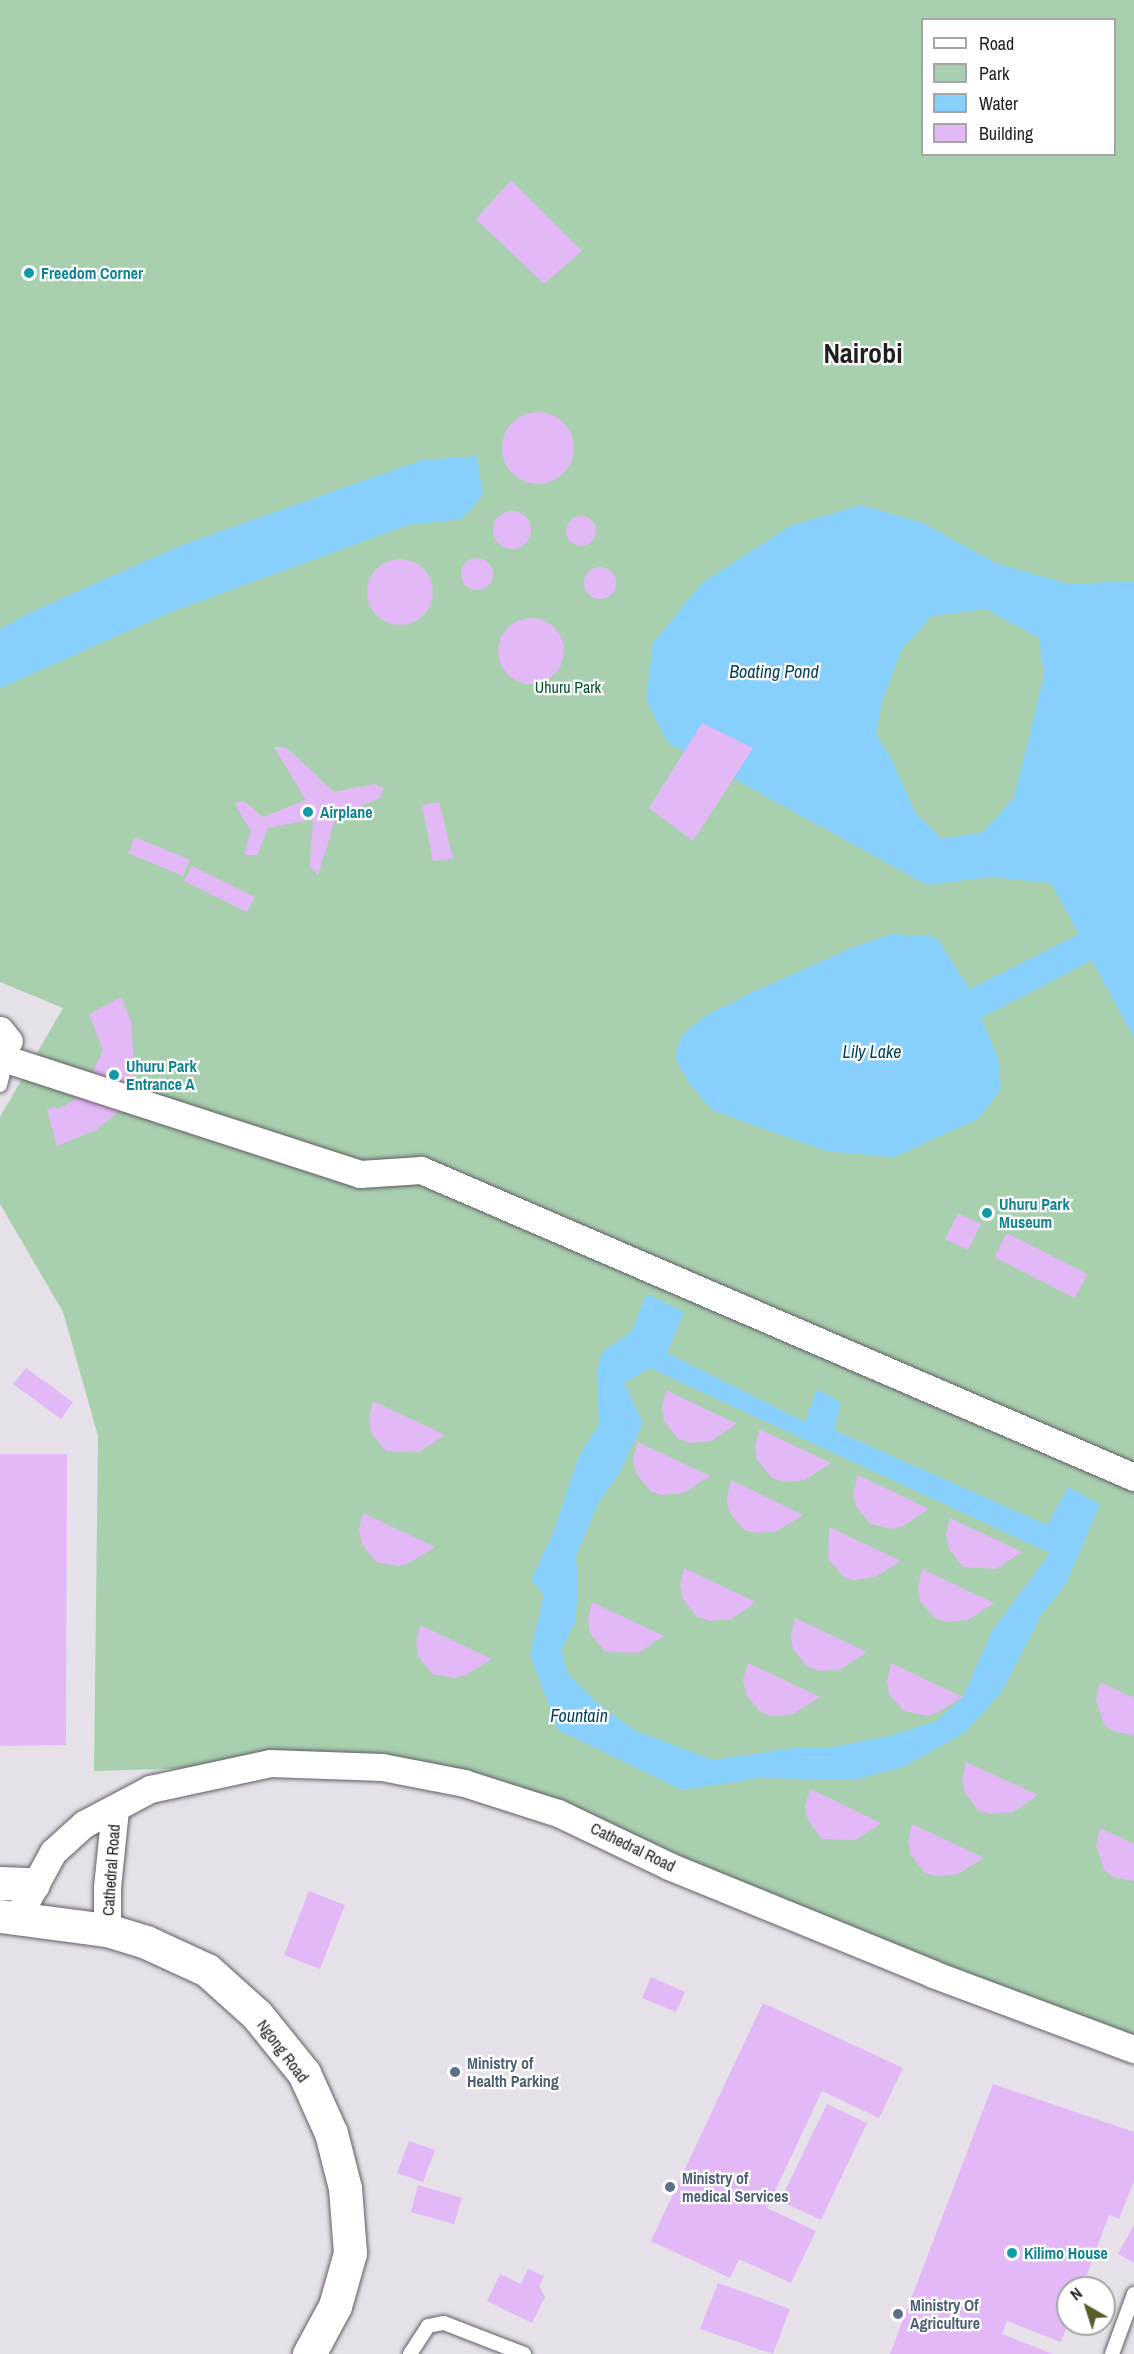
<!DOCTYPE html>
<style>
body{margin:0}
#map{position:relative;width:1134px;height:2354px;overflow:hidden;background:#e6e1e9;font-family:"Archivo Narrow",sans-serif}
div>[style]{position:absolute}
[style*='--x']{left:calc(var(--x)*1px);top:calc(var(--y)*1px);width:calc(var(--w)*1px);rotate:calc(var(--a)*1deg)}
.green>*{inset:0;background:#a8d0af}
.water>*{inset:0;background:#87d0fe}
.building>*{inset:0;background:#e3b8f7}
.round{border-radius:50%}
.roads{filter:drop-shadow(0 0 2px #635e65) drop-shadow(0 0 2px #635e65)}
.lane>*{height:14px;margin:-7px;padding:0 7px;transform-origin:7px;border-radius:7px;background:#fff}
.street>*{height:27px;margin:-13.5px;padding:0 13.5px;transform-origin:13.5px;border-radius:13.5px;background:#fff}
.secondary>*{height:33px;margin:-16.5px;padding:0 16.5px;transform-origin:16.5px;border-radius:16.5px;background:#fff}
.dots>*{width:16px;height:16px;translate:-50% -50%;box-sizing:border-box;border:3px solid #fff;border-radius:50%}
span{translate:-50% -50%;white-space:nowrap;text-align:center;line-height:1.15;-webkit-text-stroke:4.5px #fff;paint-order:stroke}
.culture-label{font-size:16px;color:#0d838f;font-weight:700}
.left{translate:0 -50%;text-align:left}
.park-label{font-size:16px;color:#035023}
.street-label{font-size:16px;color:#201e21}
.service-label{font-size:16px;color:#4e5e75;font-weight:700}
.water-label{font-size:18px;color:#04425f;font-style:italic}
.town-label{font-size:28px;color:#201e21;font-weight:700}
.legend{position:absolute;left:921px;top:18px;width:195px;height:138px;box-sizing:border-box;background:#fff;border:2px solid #a6a5a6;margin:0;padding:8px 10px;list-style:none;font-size:18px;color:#201e21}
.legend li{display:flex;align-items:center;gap:12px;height:30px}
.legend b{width:30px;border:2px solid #a6a5a6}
.north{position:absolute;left:1056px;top:2276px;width:60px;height:60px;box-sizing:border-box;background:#fff;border:2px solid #a6a5a6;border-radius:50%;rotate:321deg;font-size:16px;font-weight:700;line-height:24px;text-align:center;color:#201e21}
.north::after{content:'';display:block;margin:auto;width:21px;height:27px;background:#5a5d2b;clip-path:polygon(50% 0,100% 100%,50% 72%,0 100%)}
</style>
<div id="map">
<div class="green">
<i style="clip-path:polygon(evenodd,0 0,1134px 0,1134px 2049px,464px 1783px,294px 1765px,94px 1771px,98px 1436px,63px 1312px,0 1204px,0 1117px,63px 1008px,0 982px,0 0,922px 20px,1114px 20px,1114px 154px,922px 154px,922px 20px)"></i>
</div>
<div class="water">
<i style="clip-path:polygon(477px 456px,483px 495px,462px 519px,408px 525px,171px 612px,0 688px,0 629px,31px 612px,182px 545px,422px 460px)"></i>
<i style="clip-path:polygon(evenodd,861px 505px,923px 523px,995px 563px,1069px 584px,1134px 581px,1134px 1038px,1092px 960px,981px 1018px,998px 1058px,1001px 1089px,978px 1119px,894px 1157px,826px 1151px,712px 1110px,689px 1083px,675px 1058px,681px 1036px,705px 1016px,751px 993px,851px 948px,892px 934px,936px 937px,970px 989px,1079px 934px,1051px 883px,990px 877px,927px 885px,667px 742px,646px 699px,653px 643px,702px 583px,790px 526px,861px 505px,986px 609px,1039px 638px,1044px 676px,1014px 798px,983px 832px,942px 839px,916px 814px,891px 758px,876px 734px,882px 701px,902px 649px,932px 616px,986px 609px)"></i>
<i style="clip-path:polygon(evenodd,647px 1294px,684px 1312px,667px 1353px,805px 1422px,817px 1389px,841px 1403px,834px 1430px,1047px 1525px,1068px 1487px,1100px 1504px,1066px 1584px,1043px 1612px,1001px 1693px,964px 1733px,903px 1767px,853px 1780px,760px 1778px,682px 1790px,558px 1730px,530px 1654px,544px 1595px,531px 1579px,552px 1536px,579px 1456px,599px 1424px,597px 1378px,601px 1353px,631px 1332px,647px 1294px,650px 1368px,1050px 1553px,992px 1631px,963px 1697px,936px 1721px,894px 1735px,833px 1747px,800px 1747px,713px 1760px,634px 1730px,596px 1702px,568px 1674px,561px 1651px,575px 1622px,578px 1589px,576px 1555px,598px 1504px,620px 1472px,643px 1423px,624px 1383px,650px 1368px)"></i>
</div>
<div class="building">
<i style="clip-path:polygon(511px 180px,582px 251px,544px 284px,476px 219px)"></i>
<i class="round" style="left:502px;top:412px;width:72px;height:72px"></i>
<i class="round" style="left:493px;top:511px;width:38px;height:38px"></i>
<i class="round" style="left:566px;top:516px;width:30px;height:30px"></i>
<i class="round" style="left:461px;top:558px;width:32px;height:32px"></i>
<i class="round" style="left:367px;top:559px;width:66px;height:66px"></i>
<i class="round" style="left:584px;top:567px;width:32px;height:32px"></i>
<i class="round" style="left:498px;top:618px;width:66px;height:66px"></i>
<i style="clip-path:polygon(702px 723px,753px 748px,693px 841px,649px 808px)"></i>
<i style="clip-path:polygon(274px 747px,286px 747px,334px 792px,374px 784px,384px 788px,380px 798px,336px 816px,318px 875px,310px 866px,313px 819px,268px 828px,257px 855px,244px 855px,251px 831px,234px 803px,244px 801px,263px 817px,306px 800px)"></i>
<i style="clip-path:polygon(439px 802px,453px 859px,433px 861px,422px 805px)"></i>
<i style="clip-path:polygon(135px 837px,190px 860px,183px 876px,128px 853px)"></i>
<i style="clip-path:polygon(192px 866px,255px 897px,247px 912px,184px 881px)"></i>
<i style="clip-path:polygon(121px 997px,131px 1021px,135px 1083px,117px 1113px,96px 1130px,57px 1146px,47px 1109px,62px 1107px,74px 1100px,88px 1083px,103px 1050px,89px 1014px)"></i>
<i style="clip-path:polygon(958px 1213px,981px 1224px,968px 1250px,945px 1239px)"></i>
<i style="clip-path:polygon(1007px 1233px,1087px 1274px,1075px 1298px,994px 1257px)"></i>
<i style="clip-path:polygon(26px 1368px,73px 1402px,61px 1419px,13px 1384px)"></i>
<i style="clip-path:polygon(666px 1390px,737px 1424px,711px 1441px,691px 1443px,678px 1439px,664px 1421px,662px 1408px)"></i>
<i style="clip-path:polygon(373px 1401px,445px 1435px,419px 1452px,386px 1451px,371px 1433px,369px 1419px)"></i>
<i style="clip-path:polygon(759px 1429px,831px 1463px,805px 1480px,785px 1482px,772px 1478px,757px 1460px,755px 1446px)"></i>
<i style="clip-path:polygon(638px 1442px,710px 1476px,683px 1493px,662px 1495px,650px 1491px,636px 1473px,633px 1459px)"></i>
<i style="clip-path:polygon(0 1454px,67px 1454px,66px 1745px,0 1746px)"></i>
<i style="clip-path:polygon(858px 1475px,929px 1509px,903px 1526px,893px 1529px,870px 1524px,856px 1506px,853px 1493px)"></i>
<i style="clip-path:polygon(731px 1480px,803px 1515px,777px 1531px,756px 1533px,744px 1530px,729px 1512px,727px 1498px)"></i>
<i style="clip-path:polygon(363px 1513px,435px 1547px,409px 1563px,399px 1566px,376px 1562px,362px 1544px,359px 1530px)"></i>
<i style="clip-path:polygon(950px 1518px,1022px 1552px,996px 1569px,963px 1567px,949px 1549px,946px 1535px)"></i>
<i style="clip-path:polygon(829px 1527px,901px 1561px,875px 1577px,854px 1580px,842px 1576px,828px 1558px)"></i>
<i style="clip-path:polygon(684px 1568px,756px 1602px,731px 1619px,710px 1621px,697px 1617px,683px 1599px,680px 1585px)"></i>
<i style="clip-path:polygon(922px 1569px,994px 1603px,968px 1620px,947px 1622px,935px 1618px,920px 1601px,918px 1587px)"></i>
<i style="clip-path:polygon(592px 1602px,664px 1636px,638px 1653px,605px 1652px,590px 1633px,588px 1620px)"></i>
<i style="clip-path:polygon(795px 1618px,867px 1652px,841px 1669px,820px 1671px,808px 1667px,793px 1649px,791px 1636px)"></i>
<i style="clip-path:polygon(420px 1625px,492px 1659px,466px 1675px,455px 1678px,432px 1674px,418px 1656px,416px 1642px)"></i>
<i style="clip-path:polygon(748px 1663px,820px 1697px,793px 1714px,772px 1716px,760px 1712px,746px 1694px,743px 1680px)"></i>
<i style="clip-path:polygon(891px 1663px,963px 1697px,937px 1713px,926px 1716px,904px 1711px,889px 1694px,887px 1681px)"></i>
<i style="clip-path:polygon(1100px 1682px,1134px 1698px,1134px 1735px,1112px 1731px,1104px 1724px,1096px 1700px)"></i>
<i style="clip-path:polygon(966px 1762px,1038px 1795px,1013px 1812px,992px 1814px,979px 1811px,965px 1793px,962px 1779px)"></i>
<i style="clip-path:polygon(810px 1789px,881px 1823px,856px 1840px,822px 1839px,808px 1820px,805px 1807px)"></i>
<i style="clip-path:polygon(912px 1824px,984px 1858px,958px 1874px,937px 1876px,925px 1873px,911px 1855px,908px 1841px)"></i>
<i style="clip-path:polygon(1100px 1828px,1134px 1844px,1134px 1881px,1113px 1877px,1105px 1871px,1096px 1846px)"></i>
<i style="clip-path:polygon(309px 1891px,345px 1905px,320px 1969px,284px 1955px)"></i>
<i style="clip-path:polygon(651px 1977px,685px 1992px,676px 2012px,642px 1998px)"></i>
<i style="clip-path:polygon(763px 2003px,903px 2068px,879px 2118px,822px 2091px,767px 2208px,816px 2231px,791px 2283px,739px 2259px,730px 2278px,651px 2241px)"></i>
<i style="clip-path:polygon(993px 2084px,1134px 2132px,1134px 2181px,1119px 2219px,1109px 2215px,1082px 2288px,1068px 2288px,1068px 2324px,1061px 2342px,1007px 2321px,1002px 2334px,1053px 2354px,890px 2354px)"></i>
<i style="clip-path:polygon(827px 2104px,867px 2123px,821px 2220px,780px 2201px)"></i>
<i style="clip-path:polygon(409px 2141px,435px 2150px,423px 2182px,397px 2173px)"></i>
<i style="clip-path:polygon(418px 2185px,462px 2198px,454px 2224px,411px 2212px)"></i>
<i style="clip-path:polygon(1134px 2225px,1134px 2263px,1118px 2254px)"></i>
<i style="clip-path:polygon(528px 2269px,544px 2276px,539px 2286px,545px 2297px,532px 2323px,487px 2301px,500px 2274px,521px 2284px)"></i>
<i style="clip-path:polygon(718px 2283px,790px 2309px,773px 2354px,700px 2329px)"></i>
</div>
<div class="roads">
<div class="lane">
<i style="--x:0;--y:1085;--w:30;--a:-76"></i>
<i style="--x:410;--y:2354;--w:33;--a:-57"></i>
<i style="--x:428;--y:2326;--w:16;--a:-11"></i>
<i style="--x:444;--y:2323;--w:86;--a:21.2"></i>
<i style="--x:1112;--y:2354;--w:64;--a:-69.9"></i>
</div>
<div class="street">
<i style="--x:0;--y:1030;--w:14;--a:51"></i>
<i style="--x:6;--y:1059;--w:372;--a:18"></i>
<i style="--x:360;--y:1174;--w:61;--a:-3.8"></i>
<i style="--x:421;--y:1170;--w:776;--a:23.3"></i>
<i style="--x:17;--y:1918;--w:75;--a:-61.4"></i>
<i style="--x:53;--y:1852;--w:42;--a:-42.1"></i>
<i style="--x:84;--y:1824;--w:75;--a:-27.9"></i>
<i style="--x:150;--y:1789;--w:123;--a:-12.2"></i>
<i style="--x:270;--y:1763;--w:112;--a:2"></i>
<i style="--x:382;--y:1767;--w:84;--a:11"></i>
<i style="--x:464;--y:1783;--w:99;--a:17.7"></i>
<i style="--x:558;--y:1813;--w:123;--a:25.5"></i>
<i style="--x:669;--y:1866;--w:285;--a:22.2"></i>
<i style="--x:933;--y:1974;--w:215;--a:20.5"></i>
<i style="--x:107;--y:1930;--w:43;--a:-90"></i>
<i style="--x:107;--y:1887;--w:77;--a:-84.1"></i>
</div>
<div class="secondary">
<i style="--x:0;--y:1883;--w:33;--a:2"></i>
<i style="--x:0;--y:1916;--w:108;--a:7.5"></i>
<i style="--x:107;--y:1930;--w:41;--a:17.1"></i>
<i style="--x:146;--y:1942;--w:67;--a:24.7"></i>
<i style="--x:207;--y:1970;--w:67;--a:42"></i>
<i style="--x:257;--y:2015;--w:75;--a:51"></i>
<i style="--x:304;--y:2073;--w:66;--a:65.8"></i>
<i style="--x:331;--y:2133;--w:57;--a:75.7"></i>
<i style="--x:345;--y:2188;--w:65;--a:85.6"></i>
<i style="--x:350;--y:2253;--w:55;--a:105.8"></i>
<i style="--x:335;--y:2306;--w:55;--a:118.4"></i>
</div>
</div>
<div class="dots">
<i style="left:29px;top:273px;background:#0f9aa8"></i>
<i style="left:308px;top:812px;background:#0f9aa8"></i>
<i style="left:114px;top:1075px;background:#0f9aa8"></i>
<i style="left:987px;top:1213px;background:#0f9aa8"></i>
<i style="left:455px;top:2072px;background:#5c6f8a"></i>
<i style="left:670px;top:2187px;background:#5c6f8a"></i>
<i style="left:1012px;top:2253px;background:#0f9aa8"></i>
<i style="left:898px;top:2314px;background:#5c6f8a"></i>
</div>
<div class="culture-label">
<span class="left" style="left:41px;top:273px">Freedom Corner</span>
<span class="left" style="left:320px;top:812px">Airplane</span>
<span class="left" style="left:126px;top:1075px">Uhuru Park<br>Entrance A</span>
<span class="left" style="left:999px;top:1213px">Uhuru Park<br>Museum</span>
<span class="left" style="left:1024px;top:2253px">Kilimo House</span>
</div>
<div class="park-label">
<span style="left:568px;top:687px">Uhuru Park</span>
</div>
<div class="street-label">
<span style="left:633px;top:1847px;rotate:26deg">Cathedral Road</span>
<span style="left:111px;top:1870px;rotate:-86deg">Cathedral Road</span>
<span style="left:283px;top:2051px;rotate:53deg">Ngong Road</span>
</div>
<div class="service-label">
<span class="left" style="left:467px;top:2072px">Ministry of<br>Health Parking</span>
<span class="left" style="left:682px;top:2187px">Ministry of<br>medical Services</span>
<span class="left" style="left:910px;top:2314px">Ministry Of<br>Agriculture</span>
</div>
<div class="water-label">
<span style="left:774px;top:672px">Boating Pond</span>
<span style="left:872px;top:1052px">Lily Lake</span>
<span style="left:579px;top:1716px">Fountain</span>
</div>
<div class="town-label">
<span style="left:863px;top:353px">Nairobi</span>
</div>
<ul class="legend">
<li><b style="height:8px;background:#fff"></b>Road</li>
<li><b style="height:16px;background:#a8d0af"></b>Park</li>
<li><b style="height:16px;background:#87d0fe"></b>Water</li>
<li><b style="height:16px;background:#e3b8f7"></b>Building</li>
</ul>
<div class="north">N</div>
</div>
